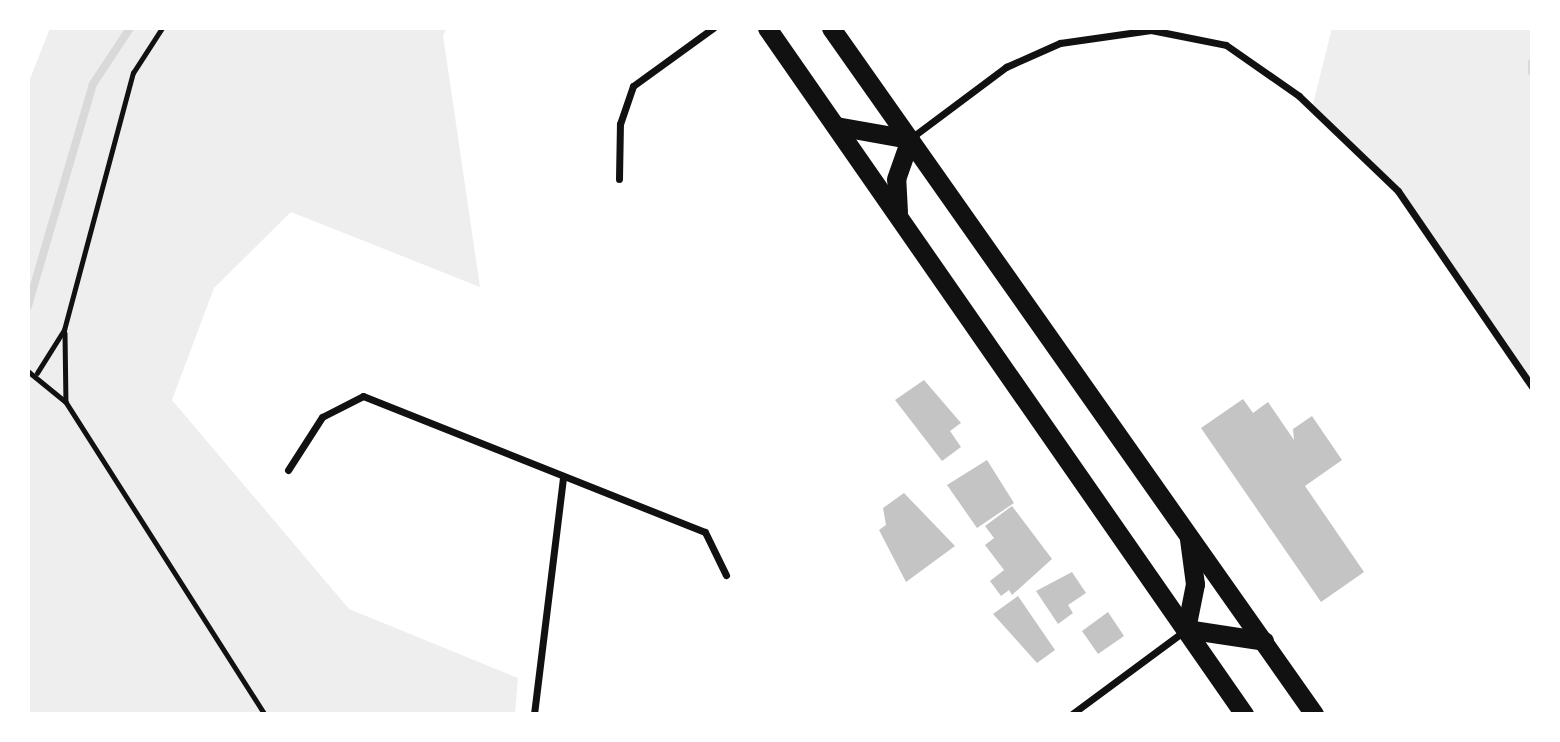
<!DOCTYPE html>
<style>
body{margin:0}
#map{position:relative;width:1560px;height:742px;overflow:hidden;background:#fff;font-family:"Alegreya Sans",sans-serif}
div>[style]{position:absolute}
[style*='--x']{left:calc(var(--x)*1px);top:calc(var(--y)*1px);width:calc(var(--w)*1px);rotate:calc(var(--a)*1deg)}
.green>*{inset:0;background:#eee}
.stream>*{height:8px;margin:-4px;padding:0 4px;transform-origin:4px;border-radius:4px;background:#d9d9d9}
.building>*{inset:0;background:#c4c4c4}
.path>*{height:4.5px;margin:-2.25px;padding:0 2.25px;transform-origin:2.25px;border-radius:2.25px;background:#111}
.minor>*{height:7px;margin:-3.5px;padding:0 3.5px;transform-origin:3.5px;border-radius:3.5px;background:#111}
.trunk>*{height:19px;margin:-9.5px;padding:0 9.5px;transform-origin:9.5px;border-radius:9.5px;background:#111}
span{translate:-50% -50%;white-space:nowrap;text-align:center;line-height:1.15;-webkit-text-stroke:7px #fff;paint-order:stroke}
.frame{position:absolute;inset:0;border:30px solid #fff;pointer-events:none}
</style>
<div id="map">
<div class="green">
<i style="clip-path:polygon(50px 28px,447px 28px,443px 35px,480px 287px,291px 212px,214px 288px,172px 400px,349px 609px,518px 678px,515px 714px,28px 714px,28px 84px)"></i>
<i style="clip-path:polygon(1332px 28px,1532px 28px,1532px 390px,1400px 195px,1312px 108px)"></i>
</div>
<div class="stream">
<i style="--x:1532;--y:63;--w:9;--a:90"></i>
<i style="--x:28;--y:306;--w:231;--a:-73.7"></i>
<i style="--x:93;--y:84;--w:67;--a:-56.5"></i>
</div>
<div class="building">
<i style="clip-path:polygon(924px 380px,961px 423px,950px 431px,961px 447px,942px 461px,895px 400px)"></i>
<i style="clip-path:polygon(1243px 399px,1253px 413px,1268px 402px,1294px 440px,1293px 429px,1312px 416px,1342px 460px,1305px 486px,1364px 572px,1321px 602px,1201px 428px)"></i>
<i style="clip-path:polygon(987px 460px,1014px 503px,977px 528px,947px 485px)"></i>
<i style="clip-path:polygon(904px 493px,955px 546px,906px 582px,879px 530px,886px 525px,883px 508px)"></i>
<i style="clip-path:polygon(1012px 506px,1052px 559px,1012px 595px,1009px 590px,1001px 596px,990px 581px,1004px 570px,985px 545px,994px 538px,985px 526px)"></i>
<i style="clip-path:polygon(1072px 572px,1086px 593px,1068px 605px,1073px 613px,1058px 624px,1036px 591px)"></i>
<i style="clip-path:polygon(1018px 596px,1055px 650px,1037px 663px,993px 614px)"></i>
<i style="clip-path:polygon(1108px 612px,1124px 636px,1098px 654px,1082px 631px)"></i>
</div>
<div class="path">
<i style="--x:65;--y:333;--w:68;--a:89.2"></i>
<i style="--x:28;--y:371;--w:49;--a:39.2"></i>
<i style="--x:66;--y:402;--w:370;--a:57.5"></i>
<i style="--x:37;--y:373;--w:51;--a:-57.9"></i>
<i style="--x:64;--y:330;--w:266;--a:-75"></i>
<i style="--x:133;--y:73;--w:54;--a:-57.2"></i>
</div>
<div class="minor">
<i style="--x:911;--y:138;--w:119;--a:-36.8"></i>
<i style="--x:1006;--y:67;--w:59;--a:-24"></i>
<i style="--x:1060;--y:43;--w:92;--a:-8.1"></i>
<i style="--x:1151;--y:30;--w:76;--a:11.3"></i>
<i style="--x:1226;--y:45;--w:89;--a:34.9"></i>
<i style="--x:1299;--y:96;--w:137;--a:43.8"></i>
<i style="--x:1398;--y:191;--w:237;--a:55.6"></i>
<i style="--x:619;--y:179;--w:55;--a:-89"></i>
<i style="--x:620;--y:124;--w:40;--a:-71.1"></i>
<i style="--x:633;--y:86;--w:99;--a:-35.9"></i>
<i style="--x:288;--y:470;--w:63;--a:-57.3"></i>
<i style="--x:322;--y:417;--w:46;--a:-27.1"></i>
<i style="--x:363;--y:396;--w:368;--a:21.7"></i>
<i style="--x:705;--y:532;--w:48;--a:64"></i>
<i style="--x:534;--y:714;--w:239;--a:-83"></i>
<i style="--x:1072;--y:714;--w:139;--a:-36.5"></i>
</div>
<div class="trunk">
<i style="--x:767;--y:28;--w:836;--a:55.19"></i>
<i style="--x:831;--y:28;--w:839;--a:54.85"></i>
<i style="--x:836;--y:126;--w:75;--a:10"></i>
<i style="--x:898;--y:212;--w:33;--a:-93"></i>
<i style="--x:896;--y:179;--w:42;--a:-70.7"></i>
<i style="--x:1186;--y:629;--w:46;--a:-78.7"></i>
<i style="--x:1195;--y:584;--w:45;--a:-97.6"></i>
<i style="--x:1186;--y:629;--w:79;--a:8.7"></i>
</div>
<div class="frame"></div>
</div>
